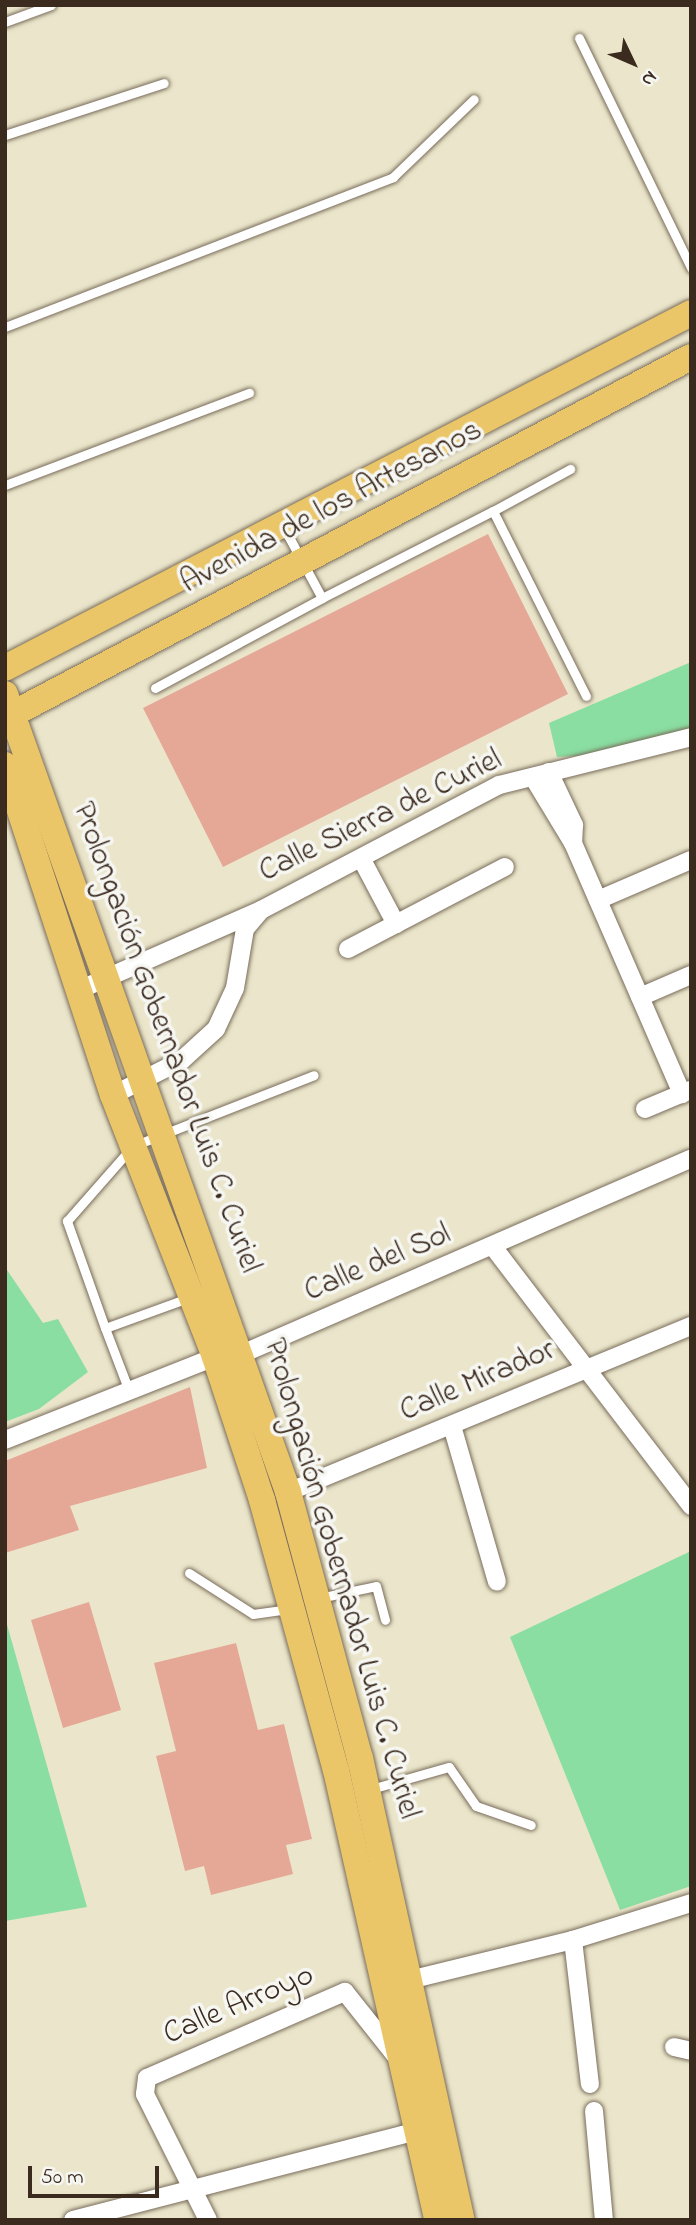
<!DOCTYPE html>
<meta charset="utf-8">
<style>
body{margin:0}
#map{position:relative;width:696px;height:2225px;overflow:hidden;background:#ebe6cb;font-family:"Indie Flower",sans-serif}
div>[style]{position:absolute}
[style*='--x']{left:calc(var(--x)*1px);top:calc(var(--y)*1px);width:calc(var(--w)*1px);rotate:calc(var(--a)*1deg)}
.green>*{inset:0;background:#8adea1}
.building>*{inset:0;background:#e5a897}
.roads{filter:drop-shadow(0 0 2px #796c5b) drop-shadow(0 0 2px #796c5b)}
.service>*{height:9px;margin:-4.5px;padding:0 4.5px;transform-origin:4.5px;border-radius:4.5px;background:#fff}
.minor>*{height:18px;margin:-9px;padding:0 9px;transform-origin:9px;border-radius:9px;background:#fff}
.primary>*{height:26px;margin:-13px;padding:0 13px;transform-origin:13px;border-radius:13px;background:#ebc669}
span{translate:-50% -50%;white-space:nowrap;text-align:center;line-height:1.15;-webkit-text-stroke:7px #f6f6f2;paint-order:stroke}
.street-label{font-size:32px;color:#3b2a1e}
.frame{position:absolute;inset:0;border:7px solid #3b2a1e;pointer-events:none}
.north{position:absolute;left:598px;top:28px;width:70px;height:70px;-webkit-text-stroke:5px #f6f6f2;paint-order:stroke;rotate:134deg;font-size:19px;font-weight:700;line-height:28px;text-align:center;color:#3b2a1e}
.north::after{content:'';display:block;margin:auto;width:24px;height:32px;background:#3b2a1e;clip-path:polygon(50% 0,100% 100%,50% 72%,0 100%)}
.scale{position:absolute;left:28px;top:2166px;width:131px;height:32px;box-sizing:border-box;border:4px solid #3b2a1e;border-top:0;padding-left:9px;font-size:21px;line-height:24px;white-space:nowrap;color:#3b2a1e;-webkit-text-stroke:5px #f6f6f2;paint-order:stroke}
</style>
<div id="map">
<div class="green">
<i style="clip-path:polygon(691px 662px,691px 729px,610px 754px,557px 757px,549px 723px)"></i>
<i style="clip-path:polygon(5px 1267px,43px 1323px,58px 1319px,88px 1372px,39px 1409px,5px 1422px)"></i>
<i style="clip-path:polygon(691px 1551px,691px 1886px,620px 1910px,510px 1637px)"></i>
<i style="clip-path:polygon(6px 1621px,87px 1907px,5px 1921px,5px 1622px)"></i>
</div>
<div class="building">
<i style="clip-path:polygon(488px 534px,568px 694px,223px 867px,143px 708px)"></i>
<i style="clip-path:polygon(190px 1387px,207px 1468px,70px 1506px,79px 1530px,5px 1553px,5px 1461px)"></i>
<i style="clip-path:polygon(89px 1602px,121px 1710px,63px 1728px,31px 1620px)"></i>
<i style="clip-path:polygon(236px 1643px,258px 1730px,284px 1724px,312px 1839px,286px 1845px,293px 1874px,211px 1895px,204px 1866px,185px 1871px,156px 1756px,176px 1751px,154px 1663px)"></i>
</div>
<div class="roads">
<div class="service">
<i style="--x:5;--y:22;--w:49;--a:-20.3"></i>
<i style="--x:579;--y:38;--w:256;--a:64"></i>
<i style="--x:5;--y:135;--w:167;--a:-18.1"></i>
<i style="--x:5;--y:327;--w:416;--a:-21.1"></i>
<i style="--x:393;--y:177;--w:112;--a:-43.9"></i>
<i style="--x:5;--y:485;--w:261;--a:-20.7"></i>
<i style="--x:493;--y:511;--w:88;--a:-28.6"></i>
<i style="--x:283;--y:526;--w:82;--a:61.6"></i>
<i style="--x:322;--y:598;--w:192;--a:-27"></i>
<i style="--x:493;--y:511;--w:207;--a:63.3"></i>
<i style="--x:155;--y:688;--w:190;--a:-28.3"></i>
<i style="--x:188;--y:1298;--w:88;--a:160.1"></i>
<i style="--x:105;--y:1328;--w:114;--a:-109.6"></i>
<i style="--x:67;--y:1221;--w:100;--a:-48.7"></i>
<i style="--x:133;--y:1146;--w:194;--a:-21.4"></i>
<i style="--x:105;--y:1328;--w:67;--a:69.1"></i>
<i style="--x:189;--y:1573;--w:76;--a:32.6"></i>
<i style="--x:253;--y:1614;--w:37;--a:-8"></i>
<i style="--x:319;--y:1598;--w:58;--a:-11.9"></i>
<i style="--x:376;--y:1586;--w:35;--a:75"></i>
<i style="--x:371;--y:1789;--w:81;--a:-15.8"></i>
<i style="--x:449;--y:1767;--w:47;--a:55.3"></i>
<i style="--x:476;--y:1806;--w:58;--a:19.1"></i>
</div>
<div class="minor">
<i style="--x:549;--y:772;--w:59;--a:64.7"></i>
<i style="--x:574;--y:825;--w:18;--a:93"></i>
<i style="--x:533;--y:777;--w:77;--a:58.8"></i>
<i style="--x:573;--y:843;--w:274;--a:66.5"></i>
<i style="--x:361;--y:858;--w:75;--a:62.1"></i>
<i style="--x:598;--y:900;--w:101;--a:-23.3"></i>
<i style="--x:348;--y:949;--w:177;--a:-27.6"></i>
<i style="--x:79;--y:990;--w:199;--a:-23.7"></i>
<i style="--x:261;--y:910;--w:269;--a:-27.7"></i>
<i style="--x:499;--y:785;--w:198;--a:-14"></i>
<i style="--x:640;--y:997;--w:56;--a:-23.3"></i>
<i style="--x:113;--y:1095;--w:77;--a:-26.9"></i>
<i style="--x:182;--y:1060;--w:46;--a:-42.4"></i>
<i style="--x:216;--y:1029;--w:45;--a:-65.1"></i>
<i style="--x:235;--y:988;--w:60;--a:-80.4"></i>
<i style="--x:245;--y:929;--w:23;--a:-50"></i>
<i style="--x:645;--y:1109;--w:49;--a:-22.9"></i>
<i style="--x:494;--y:1248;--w:325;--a:52.6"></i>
<i style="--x:452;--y:1426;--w:162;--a:73.9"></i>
<i style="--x:5;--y:1440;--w:226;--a:-21.6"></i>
<i style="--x:215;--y:1357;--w:29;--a:-8"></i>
<i style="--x:244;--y:1353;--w:487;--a:-23.5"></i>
<i style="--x:288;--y:1492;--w:436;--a:-22.4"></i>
<i style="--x:573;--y:1940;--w:145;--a:83.3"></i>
<i style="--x:409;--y:1980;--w:169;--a:-13.7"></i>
<i style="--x:573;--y:1940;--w:124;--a:-17.4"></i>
<i style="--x:674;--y:2047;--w:17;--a:13"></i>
<i style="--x:594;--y:2111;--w:109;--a:84.8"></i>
<i style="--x:73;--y:2220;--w:364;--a:-14.5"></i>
<i style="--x:208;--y:2220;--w:141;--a:-116.6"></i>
<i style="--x:145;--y:2094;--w:16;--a:-83"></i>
<i style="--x:147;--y:2078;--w:216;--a:-23.5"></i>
<i style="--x:345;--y:1992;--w:87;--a:51.5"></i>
</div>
<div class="primary">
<i style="--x:5;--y:668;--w:772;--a:-27.36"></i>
<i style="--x:5;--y:694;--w:847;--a:70.47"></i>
<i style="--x:288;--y:1492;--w:276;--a:74.9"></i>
<i style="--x:360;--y:1758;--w:473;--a:77.6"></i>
<i style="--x:5;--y:718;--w:775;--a:-27.76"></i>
<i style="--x:5;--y:765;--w:347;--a:71.9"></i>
<i style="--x:113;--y:1095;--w:281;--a:68.7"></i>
<i style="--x:215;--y:1357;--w:151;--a:71.8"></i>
<i style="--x:262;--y:1500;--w:280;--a:74.7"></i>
<i style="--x:336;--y:1770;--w:461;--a:77.3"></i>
</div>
</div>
<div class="street-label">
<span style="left:332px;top:508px;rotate:-28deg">Avenida de los Artesanos</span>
<span style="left:381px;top:817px;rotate:-26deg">Calle Sierra de Curiel</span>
<span style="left:165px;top:1038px;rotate:70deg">Prolongación Gobernador Luis C. Curiel</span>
<span style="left:378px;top:1264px;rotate:-23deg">Calle del Sol</span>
<span style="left:478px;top:1382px;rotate:-23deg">Calle Mirador</span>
<span style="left:340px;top:1579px;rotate:74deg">Prolongación Gobernador Luis C. Curiel</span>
<span style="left:239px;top:2006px;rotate:-23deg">Calle Arroyo</span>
</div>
<div class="frame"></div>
<div class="north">N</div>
<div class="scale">50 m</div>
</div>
